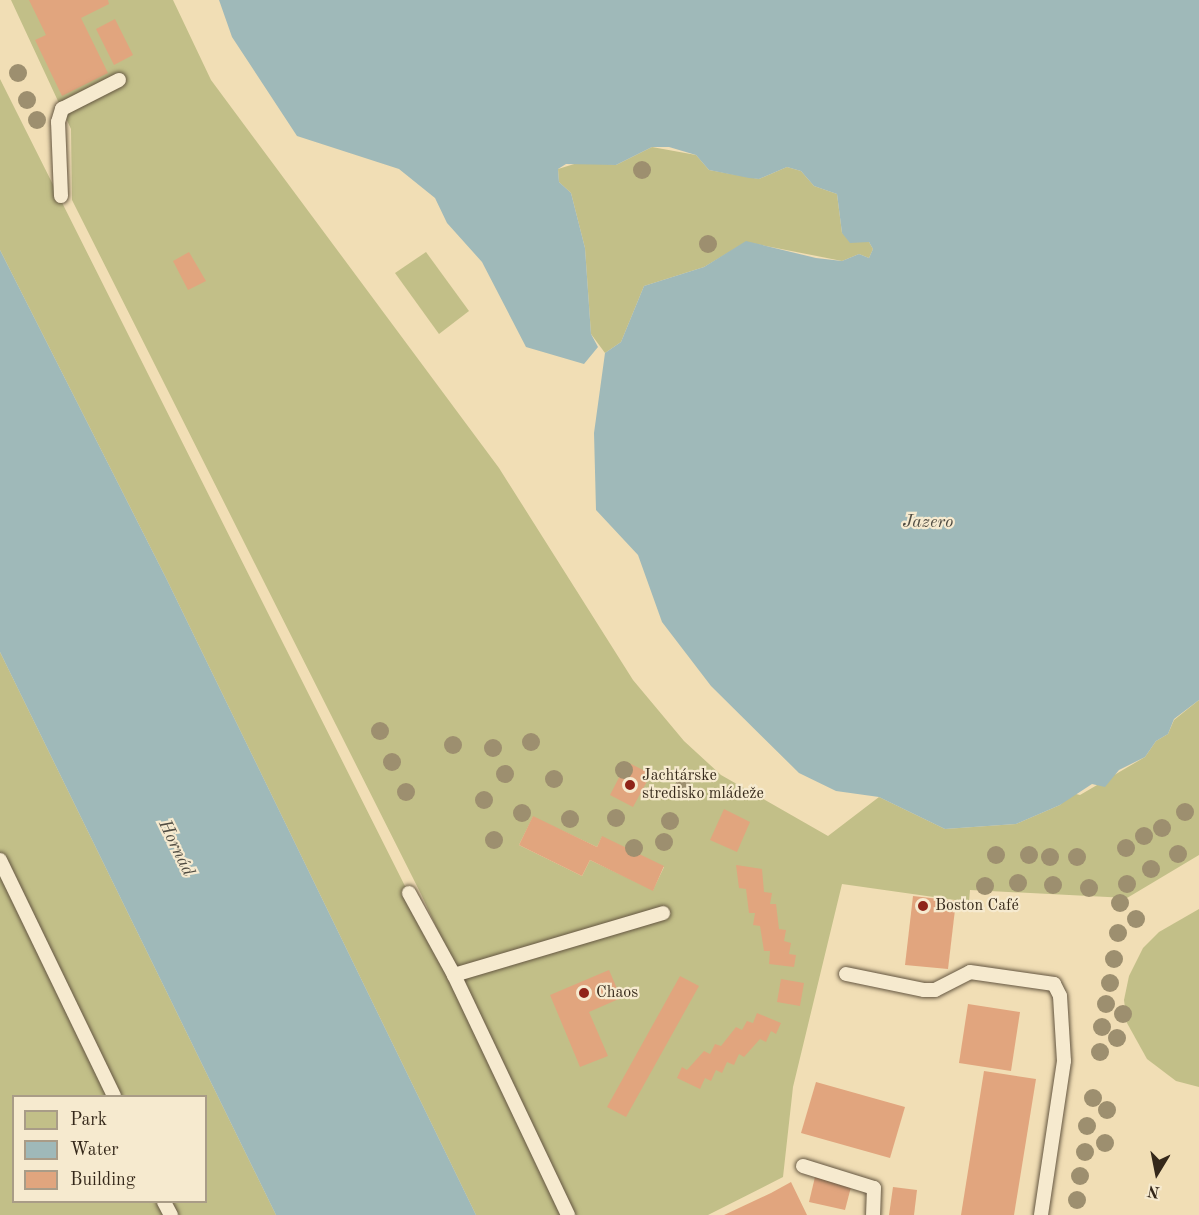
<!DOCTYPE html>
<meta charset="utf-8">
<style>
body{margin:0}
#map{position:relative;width:1199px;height:1215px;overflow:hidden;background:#f1deb5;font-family:"Old Standard TT",serif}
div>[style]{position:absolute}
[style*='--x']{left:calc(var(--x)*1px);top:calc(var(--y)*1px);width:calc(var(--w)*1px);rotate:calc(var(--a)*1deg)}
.green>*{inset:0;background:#c2bf88}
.water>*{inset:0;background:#9fb9b9}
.building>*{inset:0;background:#e1a57e}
.roads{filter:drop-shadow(0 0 2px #645641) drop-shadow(0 0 2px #645641)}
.service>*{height:14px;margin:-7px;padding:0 7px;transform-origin:7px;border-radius:7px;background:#f6eacf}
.trees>*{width:18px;height:18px;margin:-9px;border-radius:50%;background:#9d8f6f}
.dots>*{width:16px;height:16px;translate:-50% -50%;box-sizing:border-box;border:3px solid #f6eacf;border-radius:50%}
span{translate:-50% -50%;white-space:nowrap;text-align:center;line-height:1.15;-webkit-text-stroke:4.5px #f6eacf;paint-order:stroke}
.poi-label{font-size:16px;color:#35281a}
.left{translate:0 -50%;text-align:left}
.water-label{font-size:18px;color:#504c42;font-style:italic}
.legend{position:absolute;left:12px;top:1095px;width:195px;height:108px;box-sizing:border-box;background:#f6eacf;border:2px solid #a99c87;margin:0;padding:8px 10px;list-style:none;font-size:18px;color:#35281a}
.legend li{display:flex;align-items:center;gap:12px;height:30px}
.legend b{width:30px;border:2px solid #a99c87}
.north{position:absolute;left:1127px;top:1143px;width:60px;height:60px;-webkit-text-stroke:4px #f6eacf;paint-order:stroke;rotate:190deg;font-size:16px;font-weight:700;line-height:24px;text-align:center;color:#35281a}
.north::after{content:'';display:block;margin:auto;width:21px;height:27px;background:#35281a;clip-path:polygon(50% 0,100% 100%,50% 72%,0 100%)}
</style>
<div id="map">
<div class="green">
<i style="clip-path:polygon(evenodd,11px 0,173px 0,211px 80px,499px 468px,633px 680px,684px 741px,721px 775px,828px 836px,879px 797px,945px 829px,1016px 824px,1060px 805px,1072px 793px,1080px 795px,1145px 757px,1156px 741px,1168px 734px,1174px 720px,1199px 700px,1199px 855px,1127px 898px,970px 890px,969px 902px,842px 884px,793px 1087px,783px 1177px,708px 1215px,476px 1215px,167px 580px,0 250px,0 79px,555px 1185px,421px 894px,72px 200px,71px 129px,11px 0,533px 817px,597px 847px,602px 837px,664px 867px,653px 890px,590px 860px,582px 876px,519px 845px,533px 817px)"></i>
<i style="clip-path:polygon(652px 147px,696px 155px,709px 170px,759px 179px,787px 167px,801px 171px,814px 186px,837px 194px,842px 233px,869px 242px,873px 249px,869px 258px,859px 254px,842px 261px,746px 242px,704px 267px,644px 286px,621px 342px,605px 353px,591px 334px,585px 248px,571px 193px,559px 182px,558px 169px,584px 161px,616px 165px)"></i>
<i style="clip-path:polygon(426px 252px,469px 311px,439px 334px,395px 273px)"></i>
<i style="clip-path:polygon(evenodd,0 652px,276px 1215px,0 1215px,0 652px,14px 1096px,206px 1096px,206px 1202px,14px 1202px,14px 1096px)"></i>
<i style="clip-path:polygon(1199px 909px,1199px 1087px,1176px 1081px,1147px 1059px,1127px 1023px,1124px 1000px,1129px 976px,1143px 948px,1159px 932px)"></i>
</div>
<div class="water">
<i style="clip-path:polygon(219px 0,1199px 0,1199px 700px,1174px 719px,1168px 734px,1156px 741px,1145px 757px,1119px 770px,1105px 787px,1092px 784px,1060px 805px,1016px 824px,945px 829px,879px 797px,836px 791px,799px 773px,711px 686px,662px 622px,638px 555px,596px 510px,594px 433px,605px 353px,621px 342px,644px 286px,704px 267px,746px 241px,816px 258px,842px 261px,859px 254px,869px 258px,873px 249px,869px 242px,850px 243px,842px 233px,837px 194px,814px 186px,801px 171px,787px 167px,759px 179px,749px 178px,709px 170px,696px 155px,669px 147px,652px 147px,616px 165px,566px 164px,558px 169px,559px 182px,571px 193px,585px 248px,591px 334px,598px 347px,584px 364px,526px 347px,482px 262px,447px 223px,435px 198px,399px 169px,297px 136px,232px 37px)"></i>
<i style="clip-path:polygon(0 250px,167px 580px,476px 1215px,276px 1215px,0 652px)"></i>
</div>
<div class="building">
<i style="clip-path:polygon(29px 0,108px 0,109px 4px,81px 18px,108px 73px,62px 96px,35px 40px,46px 35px)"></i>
<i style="clip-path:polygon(115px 19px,133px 55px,114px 65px,96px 29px)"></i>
<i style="clip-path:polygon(189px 252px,206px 281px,188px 290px,173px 261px)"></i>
<i style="clip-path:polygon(627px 762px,651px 774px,633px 807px,610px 795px)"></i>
<i style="clip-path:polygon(724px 809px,750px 822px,737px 852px,710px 840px)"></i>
<i style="clip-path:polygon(533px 816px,597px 847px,602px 836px,664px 866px,653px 891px,590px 860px,582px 876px,519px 845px)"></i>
<i style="clip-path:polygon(736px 865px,762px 869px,764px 892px,772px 893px,770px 904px,776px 904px,779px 929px,786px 930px,784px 941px,791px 943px,789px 954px,796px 955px,794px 967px,769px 964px,770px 951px,764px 951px,760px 926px,753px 925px,755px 913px,749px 913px,746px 889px,739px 888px)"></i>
<i style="clip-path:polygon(913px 896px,956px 901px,948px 969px,905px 965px)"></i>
<i style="clip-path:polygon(609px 970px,621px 998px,589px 1012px,608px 1056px,580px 1067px,550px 995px)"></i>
<i style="clip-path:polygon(680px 976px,699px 986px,626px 1117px,607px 1107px)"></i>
<i style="clip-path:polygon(781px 979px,804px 983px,800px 1006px,777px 1002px)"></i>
<i style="clip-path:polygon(968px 1004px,1020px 1012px,1011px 1071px,959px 1063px)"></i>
<i style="clip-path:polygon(757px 1013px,781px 1023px,776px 1034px,771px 1031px,766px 1042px,760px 1039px,744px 1057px,739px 1054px,734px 1065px,727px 1062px,722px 1073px,716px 1070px,711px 1081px,705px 1078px,700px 1089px,677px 1078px,682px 1067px,687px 1070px,704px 1051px,710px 1054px,715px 1044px,721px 1046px,736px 1027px,742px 1030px,747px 1021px,753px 1023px)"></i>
<i style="clip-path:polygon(984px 1071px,1036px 1079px,1014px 1215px,961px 1215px)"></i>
<i style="clip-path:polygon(816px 1082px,905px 1107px,890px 1158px,801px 1133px)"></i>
<i style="clip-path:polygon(815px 1177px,851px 1187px,845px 1210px,809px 1202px)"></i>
<i style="clip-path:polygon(791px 1182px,807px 1215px,724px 1215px,771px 1193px)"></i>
<i style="clip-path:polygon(893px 1187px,917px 1190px,914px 1215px,889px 1215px)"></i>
</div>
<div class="roads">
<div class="service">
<i style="--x:61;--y:196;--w:74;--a:-92.3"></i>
<i style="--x:58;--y:122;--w:14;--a:-73"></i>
<i style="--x:62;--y:109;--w:64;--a:-27"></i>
<i style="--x:0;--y:860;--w:262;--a:64.2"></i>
<i style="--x:409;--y:893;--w:94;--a:61.2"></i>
<i style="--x:454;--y:975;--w:266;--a:64.6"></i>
<i style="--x:846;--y:974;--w:80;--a:11.6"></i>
<i style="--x:924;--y:990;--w:11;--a:0"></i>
<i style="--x:935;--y:990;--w:39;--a:-27"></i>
<i style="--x:970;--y:972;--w:85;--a:8.1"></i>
<i style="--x:1054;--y:984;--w:13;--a:63"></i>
<i style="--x:1060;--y:996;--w:65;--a:86.5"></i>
<i style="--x:1064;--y:1061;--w:156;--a:98.5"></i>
<i style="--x:454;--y:975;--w:218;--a:-16.5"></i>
<i style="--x:803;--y:1166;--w:74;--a:17.2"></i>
<i style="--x:874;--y:1188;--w:27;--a:92"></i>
<i style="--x:164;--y:1202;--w:15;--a:62"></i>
</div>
</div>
<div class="trees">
<i style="left:18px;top:73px"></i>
<i style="left:27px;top:100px"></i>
<i style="left:37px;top:120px"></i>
<i style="left:642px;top:170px"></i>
<i style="left:708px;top:244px"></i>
<i style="left:380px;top:731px"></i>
<i style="left:531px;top:742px"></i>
<i style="left:453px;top:745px"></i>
<i style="left:493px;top:748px"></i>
<i style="left:392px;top:762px"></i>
<i style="left:624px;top:770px"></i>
<i style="left:505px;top:774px"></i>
<i style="left:554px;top:779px"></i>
<i style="left:683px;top:788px"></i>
<i style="left:406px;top:792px"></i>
<i style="left:484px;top:800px"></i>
<i style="left:1185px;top:812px"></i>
<i style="left:522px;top:813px"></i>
<i style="left:616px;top:818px"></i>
<i style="left:570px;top:819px"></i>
<i style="left:670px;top:821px"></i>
<i style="left:1162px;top:828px"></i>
<i style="left:1144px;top:836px"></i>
<i style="left:494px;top:840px"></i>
<i style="left:664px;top:842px"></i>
<i style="left:634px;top:848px"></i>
<i style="left:1126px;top:848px"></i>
<i style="left:1178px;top:854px"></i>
<i style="left:996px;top:855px"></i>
<i style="left:1029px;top:855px"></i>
<i style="left:1050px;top:857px"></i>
<i style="left:1077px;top:857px"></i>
<i style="left:1151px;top:869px"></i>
<i style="left:1018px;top:883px"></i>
<i style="left:1127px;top:884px"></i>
<i style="left:1053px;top:885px"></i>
<i style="left:985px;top:886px"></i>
<i style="left:1089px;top:888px"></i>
<i style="left:1120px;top:903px"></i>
<i style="left:1136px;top:919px"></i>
<i style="left:1118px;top:933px"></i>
<i style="left:1114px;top:959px"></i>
<i style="left:1110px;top:983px"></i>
<i style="left:1106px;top:1004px"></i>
<i style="left:1123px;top:1014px"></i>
<i style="left:1102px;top:1027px"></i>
<i style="left:1117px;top:1038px"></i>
<i style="left:1100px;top:1052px"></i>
<i style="left:1093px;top:1098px"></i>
<i style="left:1107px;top:1110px"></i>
<i style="left:1087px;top:1126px"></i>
<i style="left:1105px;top:1143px"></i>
<i style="left:1085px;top:1152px"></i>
<i style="left:1080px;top:1176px"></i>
<i style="left:1077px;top:1200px"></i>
</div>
<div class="dots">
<i style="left:630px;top:785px;background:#8f2418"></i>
<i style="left:923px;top:906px;background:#8f2418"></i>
<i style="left:584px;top:993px;background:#8f2418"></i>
</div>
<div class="poi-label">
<span class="left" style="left:642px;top:785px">Jachtárske<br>stredisko mládeže</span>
<span class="left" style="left:935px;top:906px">Boston Café</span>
<span class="left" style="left:596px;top:993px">Chaos</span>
</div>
<div class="water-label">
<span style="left:928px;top:522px">Jazero</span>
<span style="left:176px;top:848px;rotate:64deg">Hornád</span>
</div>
<ul class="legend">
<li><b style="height:16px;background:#c2bf88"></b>Park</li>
<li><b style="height:16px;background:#9fb9b9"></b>Water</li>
<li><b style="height:16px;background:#e1a57e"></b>Building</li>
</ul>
<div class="north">N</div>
</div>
